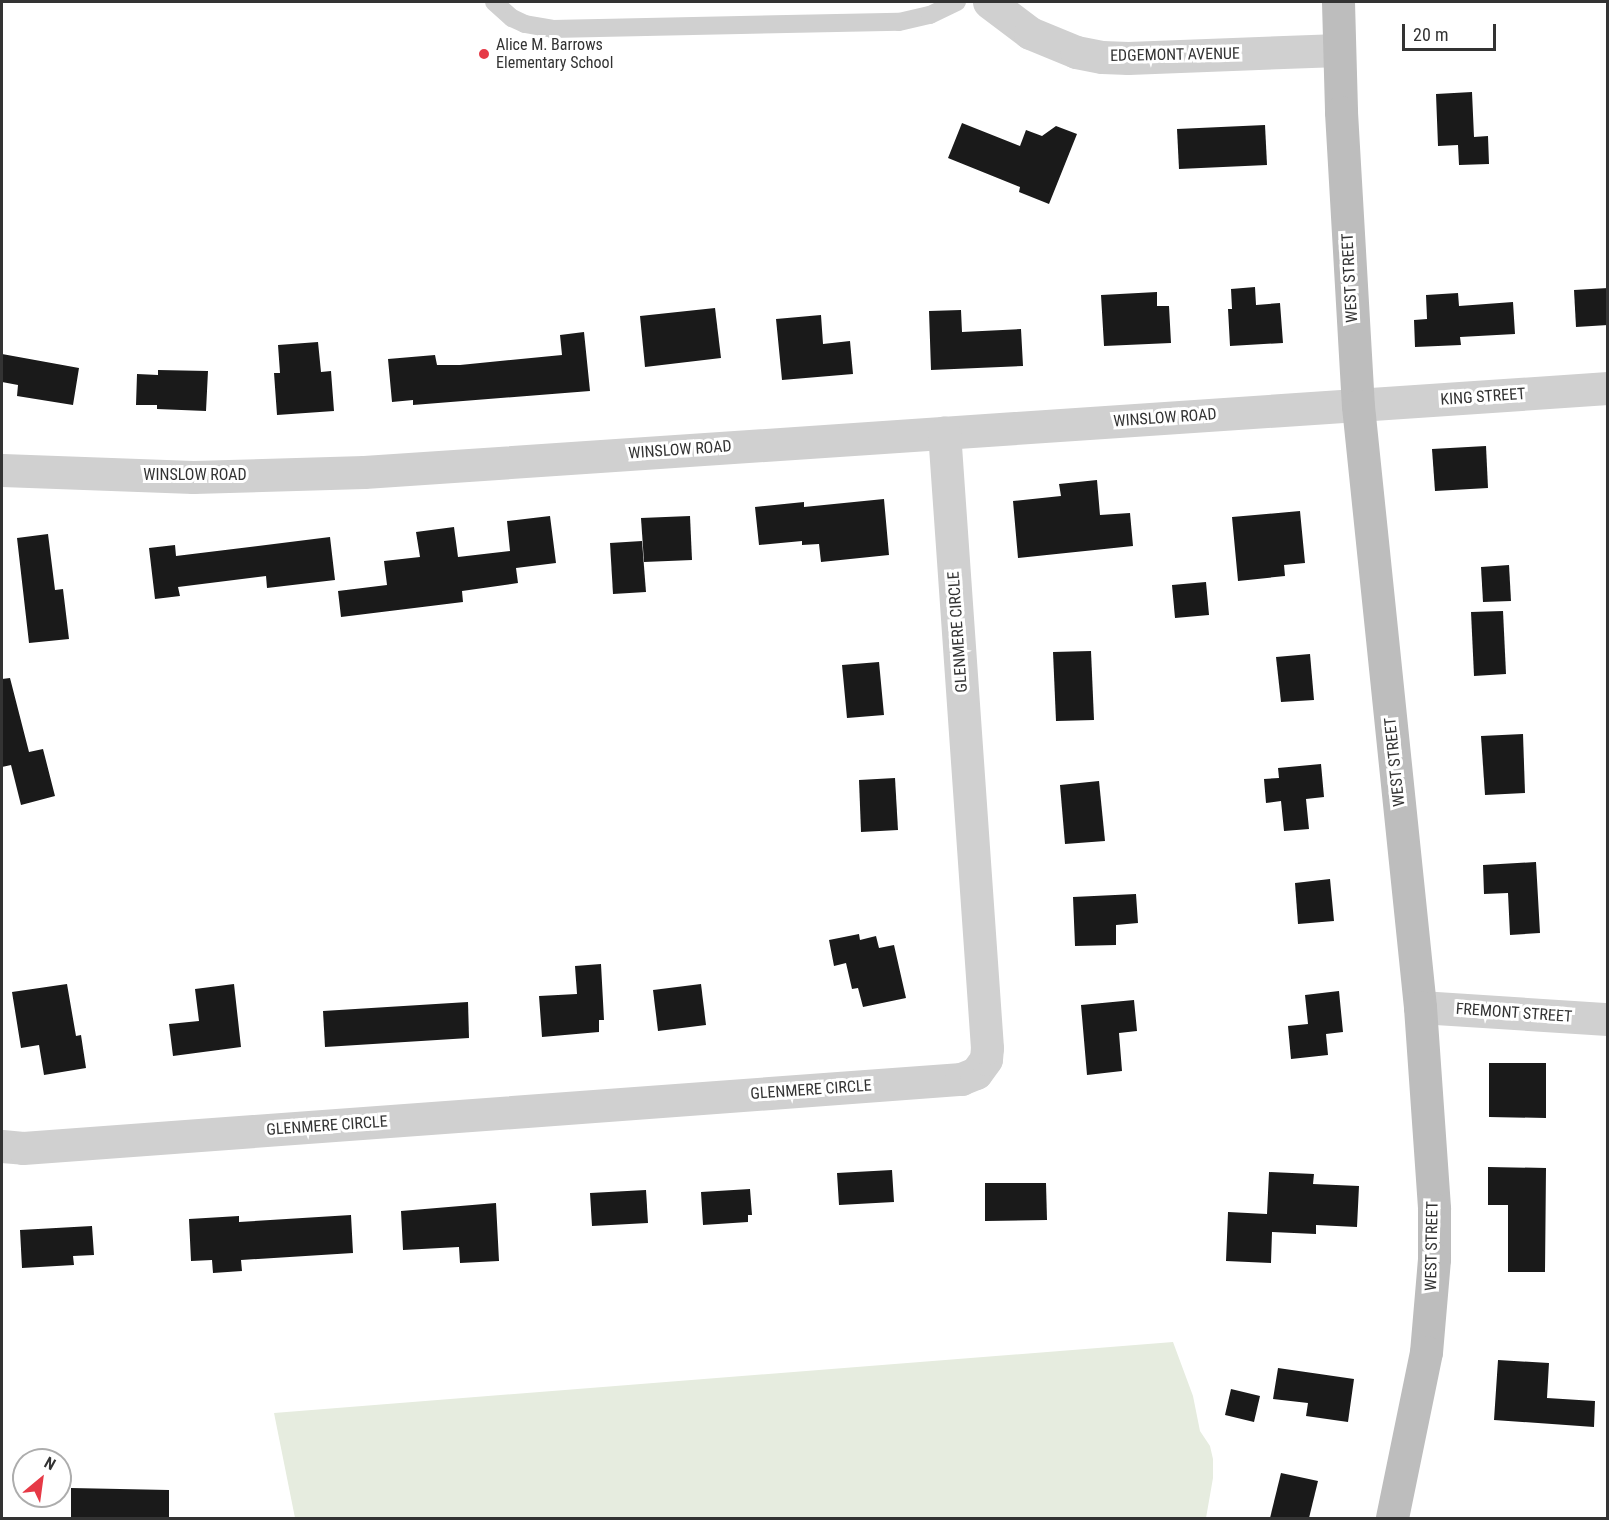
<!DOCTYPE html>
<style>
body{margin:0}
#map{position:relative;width:1609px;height:1520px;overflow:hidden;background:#fff;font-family:"Roboto Condensed",sans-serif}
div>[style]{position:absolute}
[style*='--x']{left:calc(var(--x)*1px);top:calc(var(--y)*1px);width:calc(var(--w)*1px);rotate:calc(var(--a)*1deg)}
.green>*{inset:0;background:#e6ecdf}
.building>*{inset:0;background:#1a1a1a}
.service>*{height:18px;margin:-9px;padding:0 9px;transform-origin:9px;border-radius:9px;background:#d0d0d0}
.minor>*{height:33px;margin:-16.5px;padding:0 16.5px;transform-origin:16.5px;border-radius:16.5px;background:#d0d0d0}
.secondary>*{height:33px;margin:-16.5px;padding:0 16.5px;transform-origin:16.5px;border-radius:16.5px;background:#bdbdbd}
.dots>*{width:16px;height:16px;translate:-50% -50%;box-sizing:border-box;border:3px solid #fff;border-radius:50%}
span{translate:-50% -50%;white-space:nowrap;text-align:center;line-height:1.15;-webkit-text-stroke:6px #fff;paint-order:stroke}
.poi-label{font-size:16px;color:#333}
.left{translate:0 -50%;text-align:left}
.street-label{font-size:16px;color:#333}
.frame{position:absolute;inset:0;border:3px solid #333;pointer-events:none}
.north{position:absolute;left:12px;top:1448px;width:60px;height:60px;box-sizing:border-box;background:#fff;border:2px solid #adadad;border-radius:50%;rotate:29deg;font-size:16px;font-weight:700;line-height:24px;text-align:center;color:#333}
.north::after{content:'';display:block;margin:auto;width:21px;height:27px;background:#e63946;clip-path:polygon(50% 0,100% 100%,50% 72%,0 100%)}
.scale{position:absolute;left:1402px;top:24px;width:94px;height:27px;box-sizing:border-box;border:3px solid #333;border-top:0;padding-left:8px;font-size:18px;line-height:21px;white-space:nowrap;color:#333;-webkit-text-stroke:4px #fff;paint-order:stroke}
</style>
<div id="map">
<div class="green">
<i style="clip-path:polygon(1173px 1342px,1193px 1396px,1200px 1431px,1210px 1446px,1213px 1459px,1213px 1478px,1206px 1518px,295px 1518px,274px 1413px)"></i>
</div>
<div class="building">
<i style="clip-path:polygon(1472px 92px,1474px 137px,1488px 136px,1489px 164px,1459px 165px,1458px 145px,1438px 146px,1436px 94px)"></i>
<i style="clip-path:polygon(962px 123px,1020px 146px,1026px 130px,1042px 136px,1056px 126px,1077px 134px,1049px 204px,1019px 192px,1020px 187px,948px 158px)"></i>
<i style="clip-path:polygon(1265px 125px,1267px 165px,1179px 169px,1177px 129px)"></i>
<i style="clip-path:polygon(1255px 287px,1256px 305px,1280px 303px,1283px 343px,1230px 346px,1228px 309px,1232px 309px,1231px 289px)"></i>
<i style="clip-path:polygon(1608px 288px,1608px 325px,1576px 327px,1574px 290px)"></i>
<i style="clip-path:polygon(1157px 292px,1157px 306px,1169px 306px,1171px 343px,1104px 346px,1101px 295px)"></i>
<i style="clip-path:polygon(1458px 293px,1459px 306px,1513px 302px,1515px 334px,1460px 337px,1461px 345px,1415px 347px,1414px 320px,1427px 319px,1426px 295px)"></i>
<i style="clip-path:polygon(715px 308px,721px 358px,645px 367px,640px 316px)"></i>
<i style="clip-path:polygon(961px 310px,962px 332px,1021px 329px,1023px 366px,931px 370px,929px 311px)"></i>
<i style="clip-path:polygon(821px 315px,823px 344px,850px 341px,853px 374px,782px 380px,776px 319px)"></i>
<i style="clip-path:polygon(584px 332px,590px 391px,413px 405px,413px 400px,392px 402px,388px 359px,435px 355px,437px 365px,460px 365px,562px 355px,560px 335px)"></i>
<i style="clip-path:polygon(318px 342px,321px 372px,331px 371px,334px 411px,277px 415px,274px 373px,280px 373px,278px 345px)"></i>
<i style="clip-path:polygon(2px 354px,79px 368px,73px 405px,17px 396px,18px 385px,2px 382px)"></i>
<i style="clip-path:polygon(158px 370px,208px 371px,206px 411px,157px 409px,157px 405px,136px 405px,137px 374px,158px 375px)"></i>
<i style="clip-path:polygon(1486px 446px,1488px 488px,1435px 491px,1432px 449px)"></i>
<i style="clip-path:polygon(1097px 480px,1100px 515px,1130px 513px,1133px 546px,1018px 558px,1013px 501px,1061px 496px,1059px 484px)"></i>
<i style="clip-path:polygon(884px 499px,889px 555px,821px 562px,819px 544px,802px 545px,802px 541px,759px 545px,755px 507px,804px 502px,804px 507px)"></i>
<i style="clip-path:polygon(1300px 511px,1305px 563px,1284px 565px,1285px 576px,1238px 581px,1232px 517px)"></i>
<i style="clip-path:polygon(550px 516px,556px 563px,516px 568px,518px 583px,462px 591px,463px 602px,341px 617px,338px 591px,387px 585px,384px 561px,420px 557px,416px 532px,454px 527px,458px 557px,510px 551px,507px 521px)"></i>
<i style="clip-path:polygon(690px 516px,692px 560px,644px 562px,641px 518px)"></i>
<i style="clip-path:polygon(48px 534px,55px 590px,63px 589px,69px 639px,29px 643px,17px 538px)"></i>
<i style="clip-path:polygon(330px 537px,335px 580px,267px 588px,266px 576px,178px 587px,180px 596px,155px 599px,149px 548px,175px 545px,176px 556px)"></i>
<i style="clip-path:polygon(642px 541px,646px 592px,613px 594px,610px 543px)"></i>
<i style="clip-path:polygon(1509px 565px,1511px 601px,1483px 602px,1481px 567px)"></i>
<i style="clip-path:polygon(1206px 582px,1209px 615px,1175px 618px,1172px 585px)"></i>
<i style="clip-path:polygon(1503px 611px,1506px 674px,1474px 676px,1471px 612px)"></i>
<i style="clip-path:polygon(1091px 651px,1094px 720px,1056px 721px,1053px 652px)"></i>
<i style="clip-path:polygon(1310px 654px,1314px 700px,1281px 702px,1276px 657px)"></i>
<i style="clip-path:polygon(879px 662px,884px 715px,847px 718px,842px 665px)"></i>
<i style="clip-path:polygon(10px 678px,29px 752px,43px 749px,55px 796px,21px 805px,11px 765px,2px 767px,2px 679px)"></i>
<i style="clip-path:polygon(1523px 734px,1525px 793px,1485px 795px,1481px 736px)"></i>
<i style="clip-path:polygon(1321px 764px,1324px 797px,1306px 799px,1309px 829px,1284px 831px,1281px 801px,1266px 803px,1264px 779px,1279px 778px,1278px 768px)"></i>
<i style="clip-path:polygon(895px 778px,898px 830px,861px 832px,859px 780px)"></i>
<i style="clip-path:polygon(1099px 781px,1105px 841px,1065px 844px,1060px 785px)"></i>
<i style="clip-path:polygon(1536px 862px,1540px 933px,1510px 935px,1508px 893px,1484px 894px,1483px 865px)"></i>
<i style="clip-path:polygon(1330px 879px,1334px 921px,1298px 924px,1295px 883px)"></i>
<i style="clip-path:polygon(1136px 894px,1138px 923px,1116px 925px,1116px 945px,1075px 946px,1073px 897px)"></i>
<i style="clip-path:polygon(859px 934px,860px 940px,876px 936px,879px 948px,894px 945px,906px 998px,863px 1007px,858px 988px,852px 989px,846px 963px,834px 966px,829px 940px)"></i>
<i style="clip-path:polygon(601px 964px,604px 1020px,599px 1020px,599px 1032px,542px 1037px,539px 996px,577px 994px,575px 966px)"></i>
<i style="clip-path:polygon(67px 984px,76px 1036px,81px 1035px,86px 1068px,44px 1075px,39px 1045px,21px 1048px,12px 992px)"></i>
<i style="clip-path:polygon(234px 984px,241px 1047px,173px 1056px,169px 1024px,199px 1021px,195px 989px)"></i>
<i style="clip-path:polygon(701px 984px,706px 1025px,658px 1031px,653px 990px)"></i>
<i style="clip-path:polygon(1339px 991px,1343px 1032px,1326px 1034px,1328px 1055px,1291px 1059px,1288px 1026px,1308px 1024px,1305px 995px)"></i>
<i style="clip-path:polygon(1134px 1000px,1137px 1031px,1119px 1033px,1122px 1071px,1087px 1075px,1081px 1005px)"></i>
<i style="clip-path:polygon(468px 1002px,469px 1038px,325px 1047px,323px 1011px)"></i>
<i style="clip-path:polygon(1489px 1063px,1546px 1063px,1546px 1118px,1489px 1117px)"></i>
<i style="clip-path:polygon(1488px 1167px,1546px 1168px,1545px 1272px,1508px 1272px,1508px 1205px,1488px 1205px)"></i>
<i style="clip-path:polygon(892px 1170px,894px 1202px,839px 1205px,837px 1173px)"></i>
<i style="clip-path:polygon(1269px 1172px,1314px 1174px,1313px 1184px,1359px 1186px,1357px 1227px,1316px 1225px,1316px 1234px,1272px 1232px,1271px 1263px,1226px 1261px,1228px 1212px,1267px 1214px)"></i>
<i style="clip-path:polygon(985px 1183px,1046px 1183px,1047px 1220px,985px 1221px)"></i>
<i style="clip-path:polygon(750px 1189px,752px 1215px,748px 1215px,748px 1222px,703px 1225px,701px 1192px)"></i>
<i style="clip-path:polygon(646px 1190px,648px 1223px,592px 1226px,590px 1193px)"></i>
<i style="clip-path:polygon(496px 1203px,499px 1261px,460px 1263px,459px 1247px,403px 1250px,401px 1211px)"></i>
<i style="clip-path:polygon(351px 1215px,353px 1253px,241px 1260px,242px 1271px,213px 1273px,212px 1260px,191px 1261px,189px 1219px,239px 1216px,239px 1222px)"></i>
<i style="clip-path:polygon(92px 1226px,94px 1255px,73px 1256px,74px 1265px,22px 1268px,20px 1230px)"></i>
<i style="clip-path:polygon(1498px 1360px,1549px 1363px,1547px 1398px,1595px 1401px,1594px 1427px,1494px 1420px)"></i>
<i style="clip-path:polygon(1278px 1368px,1354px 1379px,1348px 1422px,1306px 1416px,1308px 1403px,1273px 1399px)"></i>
<i style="clip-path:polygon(1231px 1389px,1260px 1396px,1254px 1422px,1225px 1415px)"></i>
<i style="clip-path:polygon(1281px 1473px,1318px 1481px,1309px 1518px,1270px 1518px)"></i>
<i style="clip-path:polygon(71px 1488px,169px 1490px,169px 1518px,71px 1518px)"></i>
</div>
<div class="service">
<i style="--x:494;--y:2;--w:24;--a:42"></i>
<i style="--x:512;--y:18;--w:14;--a:25"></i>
<i style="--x:525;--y:24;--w:27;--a:10"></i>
<i style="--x:552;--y:29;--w:347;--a:-1.2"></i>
<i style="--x:899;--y:22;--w:32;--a:-13"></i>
<i style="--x:930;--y:15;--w:30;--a:-26"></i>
</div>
<div class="minor">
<i style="--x:989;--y:2;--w:51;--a:37.1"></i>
<i style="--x:1030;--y:33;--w:50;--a:22.4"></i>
<i style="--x:1076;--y:52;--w:26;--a:11"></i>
<i style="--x:1102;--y:57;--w:26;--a:2"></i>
<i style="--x:1128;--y:58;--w:211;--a:-2.2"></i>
<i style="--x:2;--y:470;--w:191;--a:2.1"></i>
<i style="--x:193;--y:477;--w:171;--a:-1.7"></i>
<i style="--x:364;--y:472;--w:1247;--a:-3.86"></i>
<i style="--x:1420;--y:1007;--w:188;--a:3.7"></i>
<i style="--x:2;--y:1146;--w:21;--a:5"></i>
<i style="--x:23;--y:1148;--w:941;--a:-4.21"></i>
<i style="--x:961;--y:1079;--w:16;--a:-22"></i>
<i style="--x:976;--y:1073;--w:17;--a:-54"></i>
<i style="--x:986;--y:1059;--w:11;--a:-85"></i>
<i style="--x:987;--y:1048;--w:617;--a:-93.99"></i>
</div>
<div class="secondary">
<i style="--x:1338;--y:2;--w:110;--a:88.4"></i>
<i style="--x:1341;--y:112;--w:294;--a:86.7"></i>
<i style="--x:1358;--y:406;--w:604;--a:84.11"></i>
<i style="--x:1420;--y:1007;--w:202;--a:86"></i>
<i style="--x:1434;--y:1209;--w:50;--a:90"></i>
<i style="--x:1434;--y:1259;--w:93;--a:94.9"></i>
<i style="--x:1426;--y:1352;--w:169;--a:101.6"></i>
</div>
<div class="dots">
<i style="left:484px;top:54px;background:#e63946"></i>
</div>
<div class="poi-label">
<span class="left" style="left:496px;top:54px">Alice M. Barrows<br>Elementary School</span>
</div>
<div class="street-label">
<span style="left:1175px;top:55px;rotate:-1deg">EDGEMONT AVENUE</span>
<span style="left:1350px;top:278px;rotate:-93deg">WEST STREET</span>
<span style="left:1483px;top:397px;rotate:-4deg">KING STREET</span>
<span style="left:1165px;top:418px;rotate:-4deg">WINSLOW ROAD</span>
<span style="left:680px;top:450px;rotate:-4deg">WINSLOW ROAD</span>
<span style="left:195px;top:475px">WINSLOW ROAD</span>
<span style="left:958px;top:632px;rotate:-94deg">GLENMERE CIRCLE</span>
<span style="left:1395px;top:762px;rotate:-96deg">WEST STREET</span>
<span style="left:1514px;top:1013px;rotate:4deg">FREMONT STREET</span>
<span style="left:811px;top:1090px;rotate:-4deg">GLENMERE CIRCLE</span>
<span style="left:327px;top:1126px;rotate:-4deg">GLENMERE CIRCLE</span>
<span style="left:1432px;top:1246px;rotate:-89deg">WEST STREET</span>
</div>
<div class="frame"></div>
<div class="north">N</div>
<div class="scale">20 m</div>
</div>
